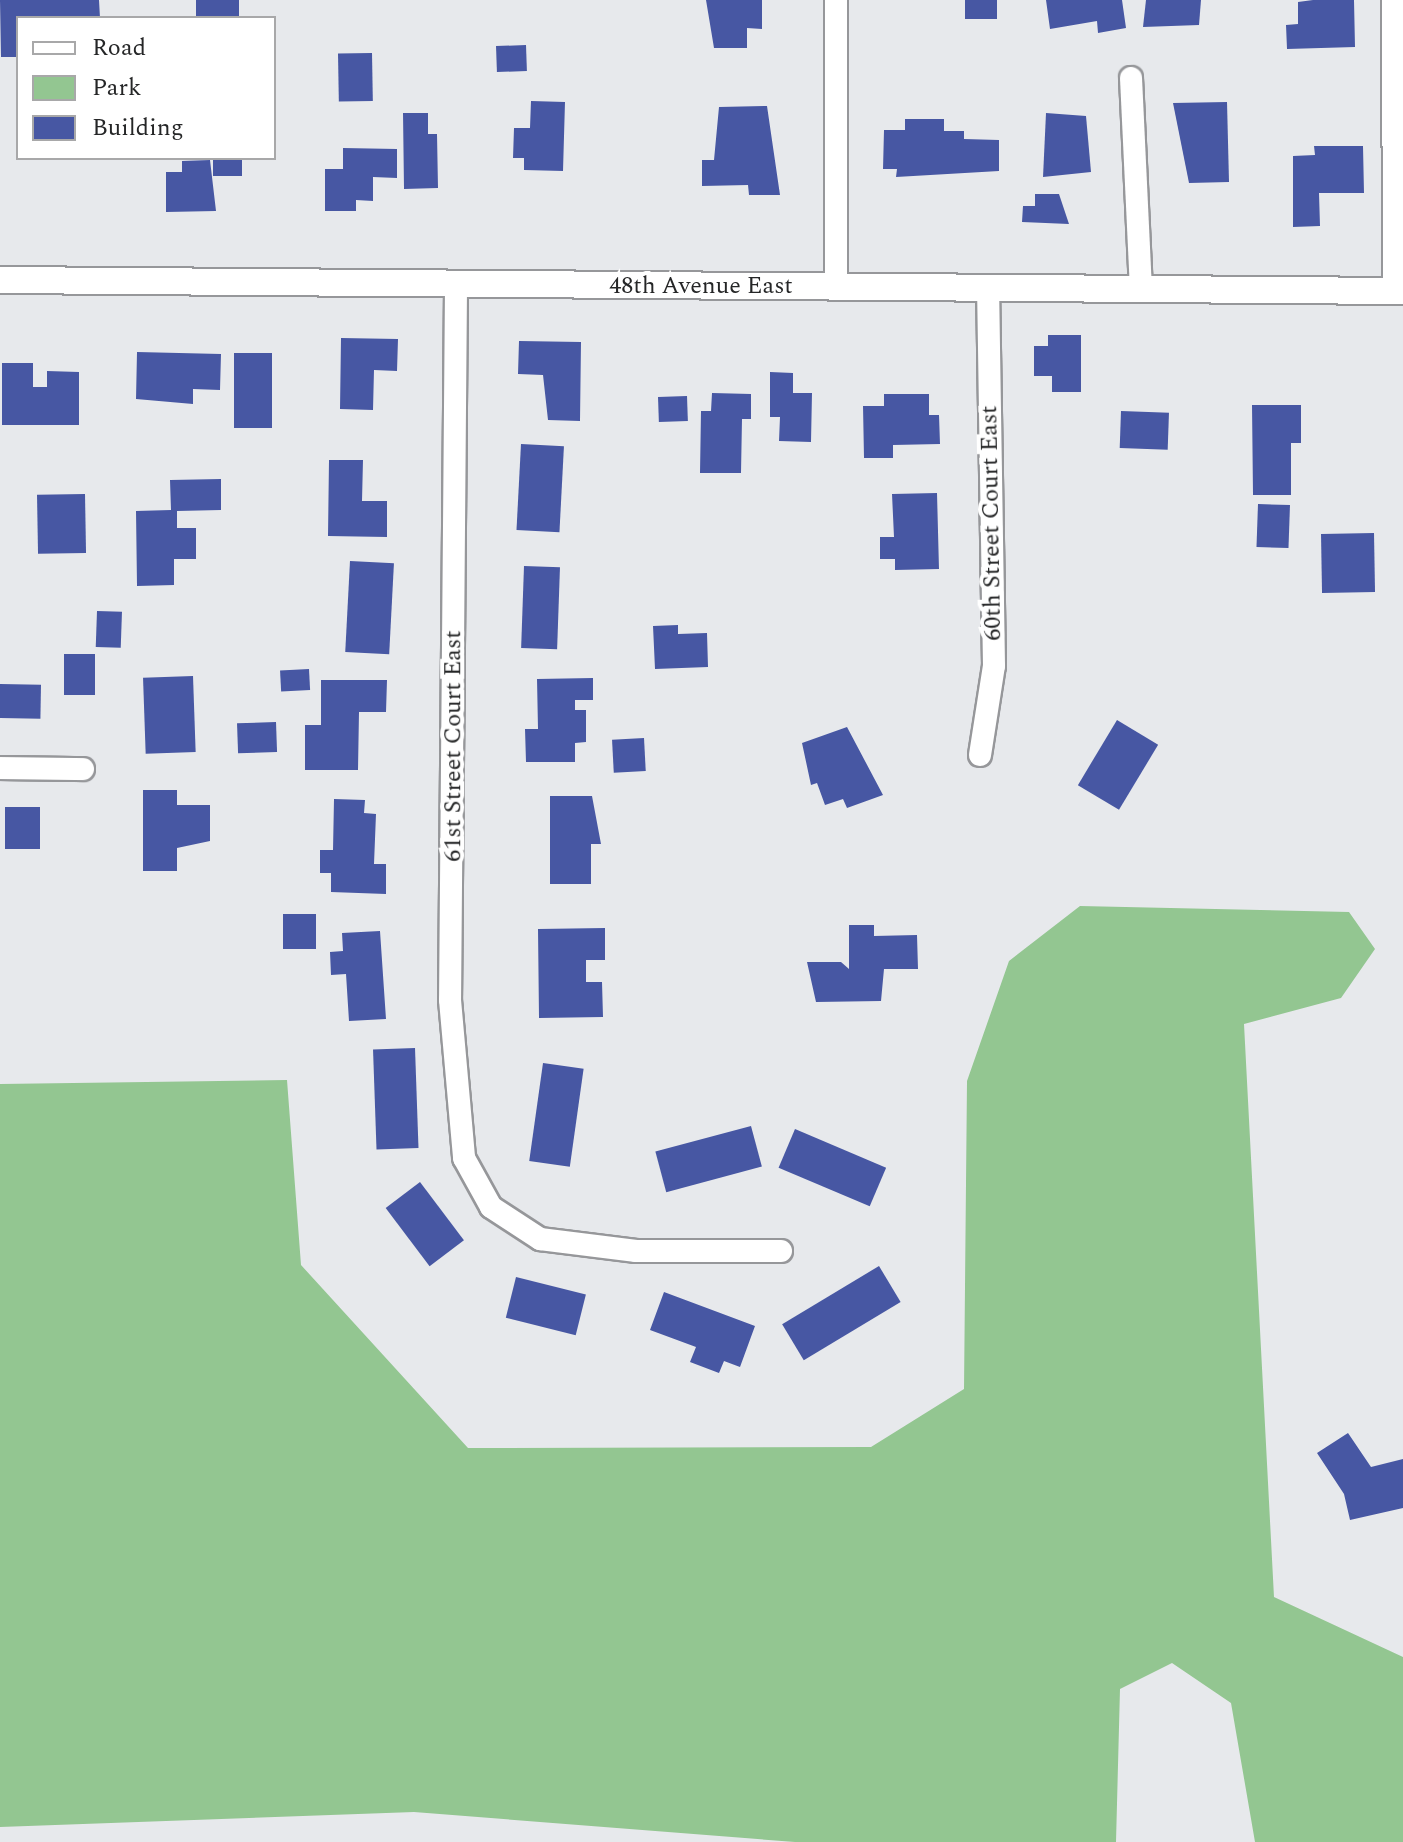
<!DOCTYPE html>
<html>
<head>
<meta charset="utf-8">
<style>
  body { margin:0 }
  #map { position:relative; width:1403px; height:1842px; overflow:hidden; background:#e7e9ec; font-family:Spectral,serif }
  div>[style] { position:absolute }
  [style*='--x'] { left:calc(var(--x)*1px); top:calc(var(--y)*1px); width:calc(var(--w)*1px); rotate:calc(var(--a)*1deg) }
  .green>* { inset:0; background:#93c691 }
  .building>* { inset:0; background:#4757a3; transform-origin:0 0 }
  .roads { filter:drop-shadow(2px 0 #96979a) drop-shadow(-2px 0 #96979a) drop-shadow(0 2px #96979a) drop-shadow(0 -2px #96979a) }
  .minor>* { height:22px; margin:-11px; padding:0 11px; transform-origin:11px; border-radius:11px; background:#fff }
  .tertiary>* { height:26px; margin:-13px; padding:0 13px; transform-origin:13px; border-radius:13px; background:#fff }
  span { translate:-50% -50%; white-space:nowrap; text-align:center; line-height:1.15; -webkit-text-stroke:8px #fff; paint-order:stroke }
  .street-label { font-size:24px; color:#252627 }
  .legend { position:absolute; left:16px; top:16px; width:260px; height:144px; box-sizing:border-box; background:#fff; border:2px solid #a8a8a9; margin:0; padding:10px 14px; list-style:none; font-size:24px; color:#252627 }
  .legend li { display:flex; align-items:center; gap:16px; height:40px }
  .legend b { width:40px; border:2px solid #a8a8a9 }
</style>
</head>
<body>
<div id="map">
  <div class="green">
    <i style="clip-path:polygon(1080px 906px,1349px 912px,1375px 949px,1341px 998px,1244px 1024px,1274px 1597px,1403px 1657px,1403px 1842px,1255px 1842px,1231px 1703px,1172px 1663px,1120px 1689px,1116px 1842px,795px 1842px,414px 1812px,0 1827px,0 1084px,287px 1080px,301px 1265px,468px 1448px,871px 1447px,964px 1389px,967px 1081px,1009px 961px)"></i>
  </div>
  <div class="building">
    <i style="clip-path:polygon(0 0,99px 0,100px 18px,18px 18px,18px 57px,1px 57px)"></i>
    <i style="left:196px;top:0;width:43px;height:18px"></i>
    <i style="clip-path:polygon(706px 0,762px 0,762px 29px,747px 28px,747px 48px,714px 48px)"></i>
    <i style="left:965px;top:0;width:32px;height:19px"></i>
    <i style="clip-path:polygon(1046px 0,1122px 0,1126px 28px,1098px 33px,1097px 21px,1050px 29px)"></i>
    <i style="clip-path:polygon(1146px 0,1201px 0,1199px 25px,1143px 27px)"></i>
    <i style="clip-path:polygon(1313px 0,1354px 0,1355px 47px,1287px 49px,1286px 25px,1298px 24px,1298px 2px)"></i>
    <i style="left:526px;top:45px;width:26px;height:30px;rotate:88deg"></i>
    <i style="left:372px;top:53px;width:48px;height:34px;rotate:89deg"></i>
    <i style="clip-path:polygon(531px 101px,565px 102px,563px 171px,524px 170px,524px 158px,513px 158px,514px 128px,530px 128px)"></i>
    <i style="clip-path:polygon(1227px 102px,1229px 182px,1189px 183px,1173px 103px)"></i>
    <i style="clip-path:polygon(767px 106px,780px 195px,749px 195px,748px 185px,702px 186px,702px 160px,714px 160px,719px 107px)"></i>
    <i style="clip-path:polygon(403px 113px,428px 113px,428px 134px,437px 134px,438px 188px,404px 189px)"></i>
    <i style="clip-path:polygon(1046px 113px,1086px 116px,1091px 172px,1043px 177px)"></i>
    <i style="clip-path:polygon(905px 119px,944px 119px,944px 131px,964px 131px,964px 139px,999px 140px,999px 171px,896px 177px,897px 169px,883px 169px,884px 130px,905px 130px)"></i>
    <i style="clip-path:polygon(1314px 146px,1363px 146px,1364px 193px,1319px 193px,1320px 226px,1293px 227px,1293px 156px,1315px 155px)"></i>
    <i style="clip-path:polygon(343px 148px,397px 149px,397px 178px,373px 177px,373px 201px,356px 200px,356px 211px,325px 211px,325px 169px,343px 169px)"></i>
    <i style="left:213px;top:158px;width:29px;height:18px"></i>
    <i style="clip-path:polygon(210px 160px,216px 211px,166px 212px,166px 172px,182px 172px,182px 161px)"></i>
    <i style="clip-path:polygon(1035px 194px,1059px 194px,1069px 224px,1022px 222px,1023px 206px,1035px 206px)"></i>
    <i style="clip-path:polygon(1048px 335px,1081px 335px,1081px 392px,1052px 392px,1052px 376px,1034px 376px,1034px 346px,1048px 346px)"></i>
    <i style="clip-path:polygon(341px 338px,398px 339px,397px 371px,374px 370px,373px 410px,340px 409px)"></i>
    <i style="clip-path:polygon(519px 341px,581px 342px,580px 421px,548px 420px,543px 375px,518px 374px)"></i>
    <i style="clip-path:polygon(137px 352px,221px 354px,220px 390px,193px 389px,193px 404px,136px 399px)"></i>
    <i style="left:234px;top:353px;width:38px;height:75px"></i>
    <i style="clip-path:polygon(2px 363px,33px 363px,33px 387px,47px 387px,47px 371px,79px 372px,79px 425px,2px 425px)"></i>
    <i style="clip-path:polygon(770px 372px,793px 373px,793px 393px,812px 393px,811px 442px,779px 441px,780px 417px,770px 417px)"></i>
    <i style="clip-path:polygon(712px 393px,751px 394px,751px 419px,742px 419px,741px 473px,700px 473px,701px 411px,711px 411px)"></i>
    <i style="clip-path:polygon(884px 394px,929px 394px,929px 415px,939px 415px,940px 444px,893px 445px,893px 458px,864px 458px,863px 406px,884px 406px)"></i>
    <i style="left:687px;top:396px;width:25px;height:29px;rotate:88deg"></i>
    <i style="clip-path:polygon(1252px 405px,1301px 405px,1301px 443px,1291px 443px,1291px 495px,1253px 495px)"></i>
    <i style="left:1121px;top:411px;width:48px;height:37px;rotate:2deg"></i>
    <i style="left:521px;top:444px;width:43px;height:86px;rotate:3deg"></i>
    <i style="clip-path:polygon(329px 460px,363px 460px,362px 501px,387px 501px,387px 537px,328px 536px)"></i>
    <i style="clip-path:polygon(221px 479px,221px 510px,177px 511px,177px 528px,196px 528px,196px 559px,174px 559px,174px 585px,137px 586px,136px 511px,171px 510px,170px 480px)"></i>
    <i style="clip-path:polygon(937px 493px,939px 569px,895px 570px,895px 559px,880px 559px,880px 537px,894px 537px,892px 494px)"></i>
    <i style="left:85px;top:494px;width:59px;height:48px;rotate:89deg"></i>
    <i style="left:1258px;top:504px;width:32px;height:43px;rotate:2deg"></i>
    <i style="left:1374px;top:533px;width:59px;height:53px;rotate:89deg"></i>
    <i style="left:350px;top:561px;width:44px;height:91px;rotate:3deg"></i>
    <i style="left:524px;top:566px;width:36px;height:82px;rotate:2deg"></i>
    <i style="left:97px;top:611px;width:25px;height:36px;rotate:2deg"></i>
    <i style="clip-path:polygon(678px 625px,678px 634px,707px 633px,708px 667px,655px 669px,653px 626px)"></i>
    <i style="left:64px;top:654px;width:31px;height:41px"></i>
    <i style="left:309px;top:669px;width:21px;height:29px;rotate:87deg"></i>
    <i style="left:193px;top:676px;width:76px;height:50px;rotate:88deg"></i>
    <i style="clip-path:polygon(593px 678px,593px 700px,575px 700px,575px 710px,586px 710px,586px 742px,575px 743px,575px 762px,526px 762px,525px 729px,538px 729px,537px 679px)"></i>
    <i style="clip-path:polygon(321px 680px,387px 680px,386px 712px,359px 712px,358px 770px,305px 770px,305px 725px,321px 725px)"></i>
    <i style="left:0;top:684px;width:41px;height:34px;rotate:1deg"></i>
    <i style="left:1117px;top:720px;width:48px;height:76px;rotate:31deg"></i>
    <i style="left:276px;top:722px;width:30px;height:39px;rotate:88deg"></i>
    <i style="clip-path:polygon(847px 727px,883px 795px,847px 808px,843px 799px,825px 805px,817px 783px,811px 785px,802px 743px)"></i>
    <i style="left:644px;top:738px;width:33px;height:32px;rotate:87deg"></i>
    <i style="clip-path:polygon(143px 790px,177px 790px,177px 805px,210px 805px,210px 841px,177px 848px,177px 871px,143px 871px)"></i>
    <i style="clip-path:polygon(550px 796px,592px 796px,601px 844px,591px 844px,591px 884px,550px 884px)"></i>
    <i style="clip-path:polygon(334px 799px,365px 800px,364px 813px,376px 814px,374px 864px,386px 864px,386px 894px,331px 892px,331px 873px,320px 873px,320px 850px,333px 850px)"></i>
    <i style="left:5px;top:807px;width:35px;height:42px"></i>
    <i style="left:283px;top:914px;width:33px;height:35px"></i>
    <i style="clip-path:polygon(849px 925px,874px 925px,874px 936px,917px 935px,918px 969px,884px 969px,881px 1001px,816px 1002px,807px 962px,841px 962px,849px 969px)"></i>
    <i style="clip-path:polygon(605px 928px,605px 960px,586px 960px,586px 982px,602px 982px,603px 1017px,539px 1018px,538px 929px)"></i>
    <i style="clip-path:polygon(380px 931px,386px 1019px,349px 1021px,346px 974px,331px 975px,330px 952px,343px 951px,342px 933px)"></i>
    <i style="left:415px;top:1048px;width:100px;height:42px;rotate:88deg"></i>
    <i style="left:543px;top:1063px;width:41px;height:99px;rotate:8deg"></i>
    <i style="left:751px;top:1126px;width:42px;height:99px;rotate:75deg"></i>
    <i style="left:795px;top:1129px;width:99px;height:42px;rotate:23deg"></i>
    <i style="left:420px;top:1182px;width:73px;height:43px;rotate:53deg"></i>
    <i style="left:879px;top:1266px;width:42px;height:113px;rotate:59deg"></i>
    <i style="left:516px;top:1277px;width:72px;height:42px;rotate:14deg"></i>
    <i style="clip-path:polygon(664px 1292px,755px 1326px,740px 1367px,724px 1361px,719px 1373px,690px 1362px,696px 1347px,650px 1330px)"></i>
    <i style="clip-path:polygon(1348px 1433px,1371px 1467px,1403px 1459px,1403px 1508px,1350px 1520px,1344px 1494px,1317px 1453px)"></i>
  </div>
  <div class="roads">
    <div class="minor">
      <i style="--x:1393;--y:0;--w:291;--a:89.8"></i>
      <i style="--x:1131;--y:78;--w:212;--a:87.3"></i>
      <i style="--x:456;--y:288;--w:712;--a:90.48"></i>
      <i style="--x:450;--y:1000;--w:159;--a:84.9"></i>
      <i style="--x:464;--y:1158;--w:56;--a:61.1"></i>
      <i style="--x:491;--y:1207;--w:59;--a:33.1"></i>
      <i style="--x:540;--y:1239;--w:97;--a:7.1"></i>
      <i style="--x:636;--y:1251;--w:145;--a:0"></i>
      <i style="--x:836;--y:288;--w:288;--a:-90"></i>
      <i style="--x:980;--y:755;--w:90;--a:-81.1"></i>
      <i style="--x:994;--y:666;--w:376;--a:-90.9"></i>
      <i style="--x:0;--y:768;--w:83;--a:0.7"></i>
    </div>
    <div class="tertiary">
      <i style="--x:0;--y:280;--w:1403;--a:0.45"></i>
    </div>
  </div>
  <div class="street-label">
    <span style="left:701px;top:287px">48th Avenue East</span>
    <span style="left:992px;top:523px;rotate:-91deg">60th Street Court East</span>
    <span style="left:454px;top:746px;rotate:-90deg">61st Street Court East</span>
  </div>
  <ul class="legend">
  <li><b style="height:10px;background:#fff"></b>Road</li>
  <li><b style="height:22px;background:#93c691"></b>Park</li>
  <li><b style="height:22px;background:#4757a3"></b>Building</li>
  </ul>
</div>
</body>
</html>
